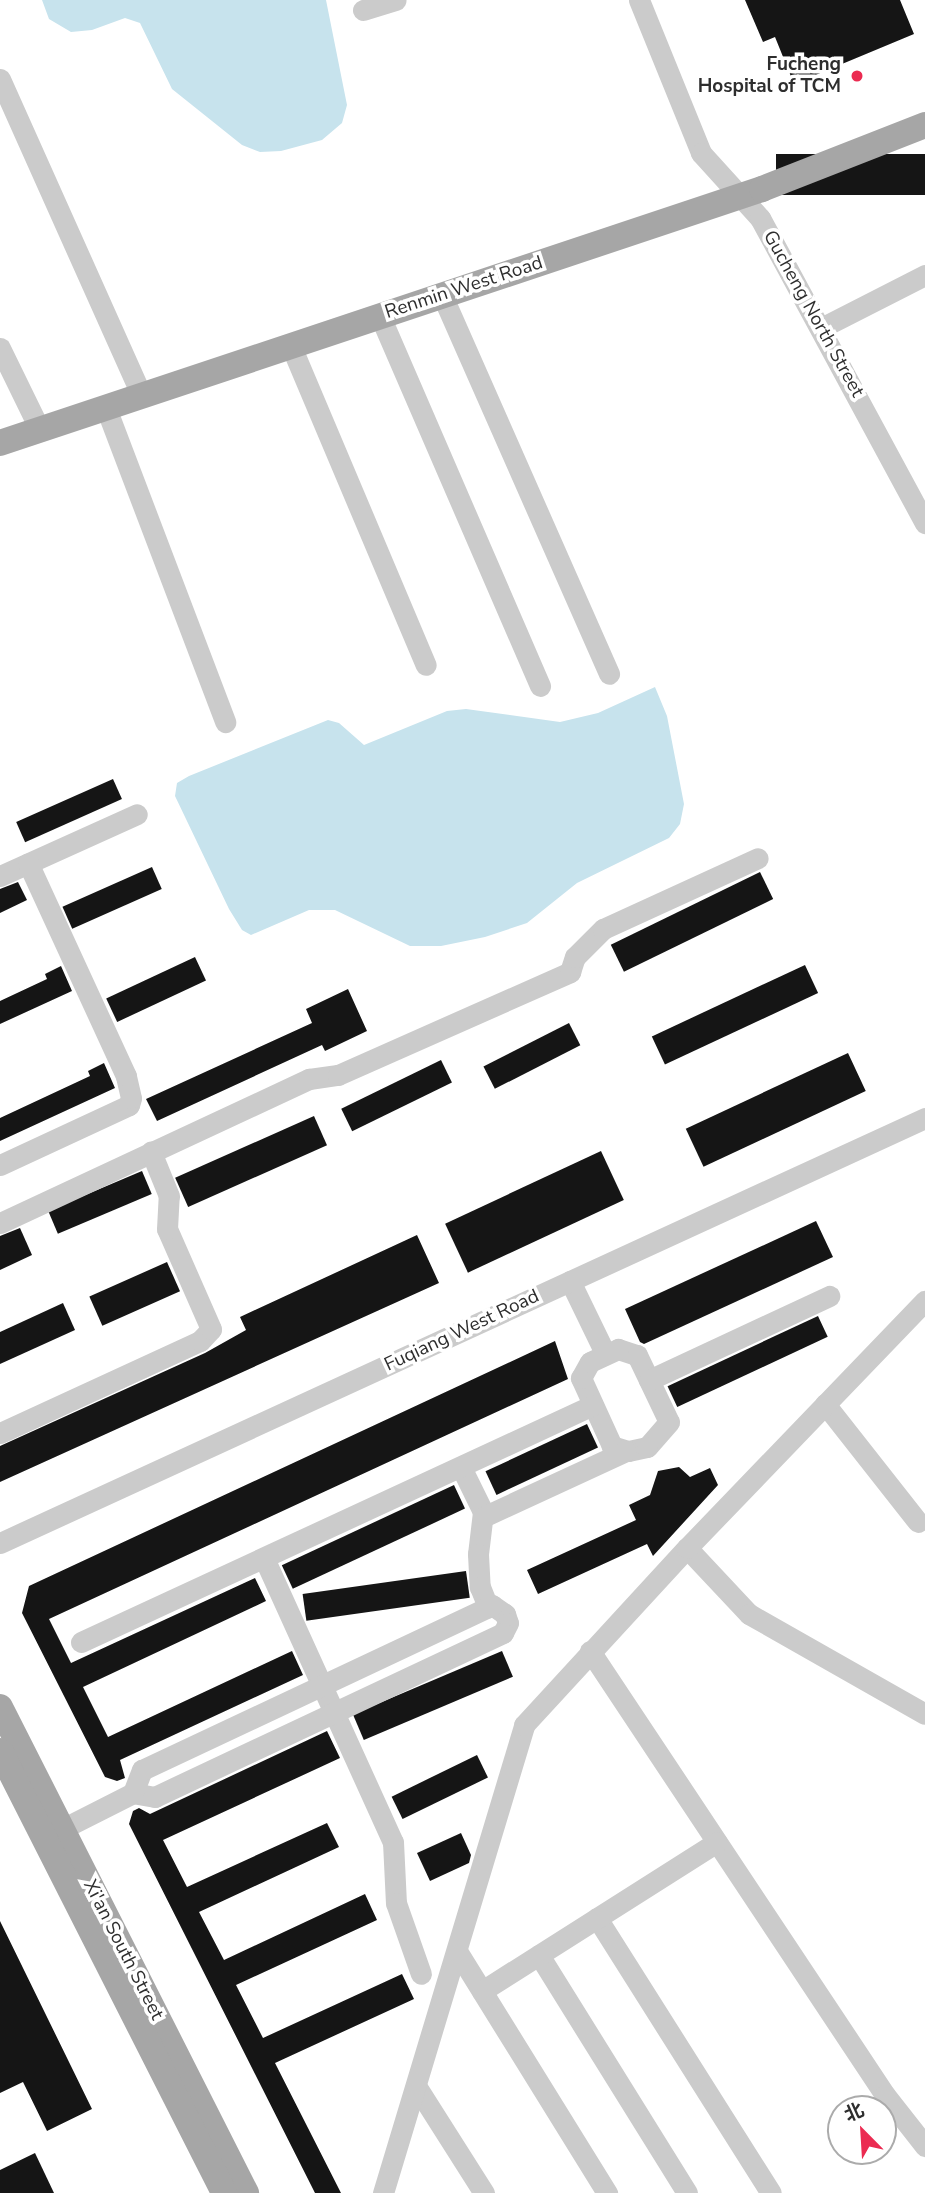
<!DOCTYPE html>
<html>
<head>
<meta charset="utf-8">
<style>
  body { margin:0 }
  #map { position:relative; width:925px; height:2193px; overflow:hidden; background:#fff; font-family:"Nunito Sans","Noto Sans SC",sans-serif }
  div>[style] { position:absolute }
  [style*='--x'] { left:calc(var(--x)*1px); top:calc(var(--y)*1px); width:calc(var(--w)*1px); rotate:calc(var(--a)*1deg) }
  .water>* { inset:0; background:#c7e3ed }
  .building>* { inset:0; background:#151515; transform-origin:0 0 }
  .minor>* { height:21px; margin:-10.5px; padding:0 10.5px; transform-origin:10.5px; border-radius:10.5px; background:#cbcbcb }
  .major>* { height:26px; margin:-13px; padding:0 13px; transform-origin:13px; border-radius:13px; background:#a6a6a6 }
  .dots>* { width:19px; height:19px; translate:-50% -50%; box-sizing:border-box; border:4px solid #fff; border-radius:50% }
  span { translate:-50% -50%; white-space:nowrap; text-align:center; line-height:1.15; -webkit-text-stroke:7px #fff; paint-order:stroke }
  .poi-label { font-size:19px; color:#2e2e2e; font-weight:700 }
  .right { translate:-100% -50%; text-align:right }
  .street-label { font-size:19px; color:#2e2e2e }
  .north { position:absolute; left:827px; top:2095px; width:70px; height:70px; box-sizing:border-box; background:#fff; border:2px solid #ababab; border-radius:50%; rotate:336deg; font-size:19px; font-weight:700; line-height:28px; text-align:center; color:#2e2e2e }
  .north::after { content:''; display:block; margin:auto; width:24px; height:32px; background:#eb2b51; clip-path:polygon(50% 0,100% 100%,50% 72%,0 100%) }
</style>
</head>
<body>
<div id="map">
  <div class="water">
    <i style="clip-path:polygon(42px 0,326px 0,347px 105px,342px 123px,322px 140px,281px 151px,260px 152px,242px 145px,172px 89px,140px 23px,125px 18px,92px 30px,71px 32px,49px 19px)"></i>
    <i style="clip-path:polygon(655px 687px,667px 716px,684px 804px,680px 824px,669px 838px,577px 883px,527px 923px,485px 937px,441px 946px,410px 946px,335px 910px,309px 910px,251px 935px,242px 930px,229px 909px,175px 796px,177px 783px,189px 776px,328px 720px,339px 723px,364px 745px,447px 711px,466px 709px,560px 722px,598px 713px)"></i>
  </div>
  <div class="building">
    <i style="clip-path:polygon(745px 0,900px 0,914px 34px,794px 84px,775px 37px,763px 42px)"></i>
    <i style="left:925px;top:154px;width:41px;height:149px;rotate:90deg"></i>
    <i style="left:113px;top:779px;width:22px;height:106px;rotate:66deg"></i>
    <i style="left:152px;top:867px;width:24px;height:98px;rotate:66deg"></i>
    <i style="left:760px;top:872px;width:30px;height:166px;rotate:64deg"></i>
    <i style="clip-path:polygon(18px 882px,27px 900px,0 913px,0 889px)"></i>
    <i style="left:195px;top:957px;width:26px;height:98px;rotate:65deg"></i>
    <i style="left:805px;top:965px;width:31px;height:169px;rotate:65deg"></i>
    <i style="clip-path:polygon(61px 966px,72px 991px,0 1024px,0 1001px,47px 979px,45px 974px)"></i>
    <i style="clip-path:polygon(348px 989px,367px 1031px,325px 1051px,322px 1045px,157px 1121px,146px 1099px,312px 1023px,306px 1009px)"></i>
    <i style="left:569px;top:1023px;width:25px;height:96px;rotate:63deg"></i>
    <i style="left:848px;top:1053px;width:42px;height:179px;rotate:65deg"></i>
    <i style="left:441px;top:1060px;width:25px;height:111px;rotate:64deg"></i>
    <i style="clip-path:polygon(104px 1063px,115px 1088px,0 1141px,0 1118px,90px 1076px,88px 1071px)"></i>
    <i style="left:314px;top:1116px;width:32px;height:152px;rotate:66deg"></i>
    <i style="left:601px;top:1151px;width:54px;height:172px;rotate:65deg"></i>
    <i style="left:142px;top:1171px;width:25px;height:102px;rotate:67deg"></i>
    <i style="clip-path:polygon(816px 1221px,833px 1257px,644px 1344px,640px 1342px,625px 1309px)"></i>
    <i style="clip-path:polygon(20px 1228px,32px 1255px,0 1270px,0 1236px)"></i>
    <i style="clip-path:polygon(417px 1235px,439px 1283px,0 1482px,0 1446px,205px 1353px,246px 1330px,240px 1317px)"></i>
    <i style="left:167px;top:1262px;width:32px;height:85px;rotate:66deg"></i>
    <i style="clip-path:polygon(63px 1303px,75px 1330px,0 1364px,0 1332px)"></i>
    <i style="left:818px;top:1316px;width:23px;height:166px;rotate:65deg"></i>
    <i style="clip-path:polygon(555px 1341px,568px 1379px,49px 1619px,71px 1663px,255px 1578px,266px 1601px,83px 1687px,108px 1737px,292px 1651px,303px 1675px,120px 1760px,125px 1778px,117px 1781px,105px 1777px,22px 1613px,29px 1586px)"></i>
    <i style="left:587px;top:1424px;width:26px;height:112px;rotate:65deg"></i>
    <i style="clip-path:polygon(679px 1467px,690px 1477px,710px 1468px,718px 1485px,653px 1556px,647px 1544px,538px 1594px,527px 1570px,636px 1520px,629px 1505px,650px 1495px,658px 1471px)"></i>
    <i style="left:454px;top:1485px;width:26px;height:190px;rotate:65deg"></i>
    <i style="left:466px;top:1571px;width:27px;height:165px;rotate:82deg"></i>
    <i style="left:502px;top:1651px;width:28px;height:162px;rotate:67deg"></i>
    <i style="clip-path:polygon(327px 1731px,340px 1758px,163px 1840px,187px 1887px,327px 1823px,339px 1847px,199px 1912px,224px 1960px,365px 1894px,377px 1920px,236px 1985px,263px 2038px,402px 1974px,414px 1999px,275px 2063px,341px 2193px,315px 2193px,129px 1824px,133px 1811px,139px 1808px,150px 1814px)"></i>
    <i style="left:477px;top:1755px;width:25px;height:95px;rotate:64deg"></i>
    <i style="clip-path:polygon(461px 1833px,471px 1855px,469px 1863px,430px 1881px,417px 1853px)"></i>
    <i style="clip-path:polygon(0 1921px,92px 2109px,47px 2131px,23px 2082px,0 2093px)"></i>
    <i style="clip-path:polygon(35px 2153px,54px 2193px,0 2193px,0 2170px)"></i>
  </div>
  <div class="minor">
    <i style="--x:639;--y:0;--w:165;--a:67.9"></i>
    <i style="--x:701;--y:153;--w:88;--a:47.8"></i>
    <i style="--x:760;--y:218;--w:347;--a:61.6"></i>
    <i style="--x:363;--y:10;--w:34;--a:-17"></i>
    <i style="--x:0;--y:79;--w:347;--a:65.9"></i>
    <i style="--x:442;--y:295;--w:414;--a:66.2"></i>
    <i style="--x:380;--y:316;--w:403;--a:66.6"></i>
    <i style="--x:821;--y:328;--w:117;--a:-27"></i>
    <i style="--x:291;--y:346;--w:346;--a:67.1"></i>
    <i style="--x:0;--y:348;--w:91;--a:64"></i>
    <i style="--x:106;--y:408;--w:336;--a:69.2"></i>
    <i style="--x:0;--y:876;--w:150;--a:-24.3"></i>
    <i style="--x:0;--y:1165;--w:142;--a:-24.9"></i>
    <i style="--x:129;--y:1105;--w:7;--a:-74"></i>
    <i style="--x:131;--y:1098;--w:23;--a:-103"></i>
    <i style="--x:126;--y:1076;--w:234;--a:-114.7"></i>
    <i style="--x:0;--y:1223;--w:341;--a:-25"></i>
    <i style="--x:309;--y:1079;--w:29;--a:-8"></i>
    <i style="--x:338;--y:1075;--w:254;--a:-23.9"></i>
    <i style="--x:570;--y:972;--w:16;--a:-72"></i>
    <i style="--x:575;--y:957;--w:40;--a:-45"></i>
    <i style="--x:603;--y:929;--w:170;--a:-24.6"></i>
    <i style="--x:570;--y:1281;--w:80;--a:64.1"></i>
    <i style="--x:618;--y:1349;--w:20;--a:18"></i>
    <i style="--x:637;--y:1355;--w:74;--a:64.5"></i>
    <i style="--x:669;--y:1422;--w:33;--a:131"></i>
    <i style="--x:647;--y:1447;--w:19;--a:168"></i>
    <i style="--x:628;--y:1451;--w:17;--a:-163"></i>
    <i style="--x:612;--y:1446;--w:75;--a:-114.5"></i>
    <i style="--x:581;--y:1378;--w:18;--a:-61"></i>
    <i style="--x:590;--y:1362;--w:31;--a:-25"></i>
    <i style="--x:649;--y:1380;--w:199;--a:-25"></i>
    <i style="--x:825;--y:1404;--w:150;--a:51.8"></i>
    <i style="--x:0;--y:1433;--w:220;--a:-24.7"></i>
    <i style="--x:200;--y:1341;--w:16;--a:-47"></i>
    <i style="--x:211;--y:1329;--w:109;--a:-113.7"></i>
    <i style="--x:167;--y:1229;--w:33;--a:-87"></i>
    <i style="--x:169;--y:1196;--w:48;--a:-112.2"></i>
    <i style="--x:461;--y:1467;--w:50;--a:63.9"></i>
    <i style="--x:483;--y:1512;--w:42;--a:96.8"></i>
    <i style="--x:478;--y:1554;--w:33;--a:87"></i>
    <i style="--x:480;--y:1587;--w:22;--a:68"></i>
    <i style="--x:483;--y:1517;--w:157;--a:-24.8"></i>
    <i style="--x:0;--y:1543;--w:1018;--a:-24.68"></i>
    <i style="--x:687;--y:1548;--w:91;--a:46.8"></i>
    <i style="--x:749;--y:1614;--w:202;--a:29.6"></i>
    <i style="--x:264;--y:1558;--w:312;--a:65.6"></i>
    <i style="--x:393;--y:1842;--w:61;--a:87.2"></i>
    <i style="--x:396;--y:1903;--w:75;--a:70.6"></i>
    <i style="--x:492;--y:1605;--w:16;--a:35"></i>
    <i style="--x:505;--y:1614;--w:9;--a:72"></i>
    <i style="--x:508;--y:1623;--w:11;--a:117"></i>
    <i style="--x:503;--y:1633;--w:385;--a:154.8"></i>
    <i style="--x:155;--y:1797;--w:22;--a:-170"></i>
    <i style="--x:133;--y:1793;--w:25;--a:-69"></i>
    <i style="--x:142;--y:1770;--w:387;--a:-25.2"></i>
    <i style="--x:81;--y:1642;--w:564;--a:-24.84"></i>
    <i style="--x:590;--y:1651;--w:533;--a:56.4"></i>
    <i style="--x:885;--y:2095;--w:65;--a:51.9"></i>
    <i style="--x:62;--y:1829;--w:80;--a:-26.9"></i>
    <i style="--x:597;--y:1918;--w:325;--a:57.7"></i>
    <i style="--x:457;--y:1951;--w:285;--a:58.2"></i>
    <i style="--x:539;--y:1955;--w:280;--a:58.1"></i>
    <i style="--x:482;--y:1991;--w:278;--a:-32.4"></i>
    <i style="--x:416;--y:2086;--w:127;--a:57.6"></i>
    <i style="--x:383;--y:2193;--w:489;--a:-73.2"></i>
    <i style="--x:524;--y:1725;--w:241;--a:-47.4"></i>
    <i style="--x:687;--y:1548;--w:343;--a:-46.1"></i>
  </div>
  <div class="major">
    <i style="--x:0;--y:443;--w:803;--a:-18.43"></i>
    <i style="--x:762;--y:189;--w:175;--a:-21.4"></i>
    <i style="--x:0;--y:1707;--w:545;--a:63.15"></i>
    <i style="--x:0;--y:1751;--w:496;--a:63.1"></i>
  </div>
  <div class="dots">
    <i style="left:857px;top:76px;background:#eb2b51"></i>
  </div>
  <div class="poi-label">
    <span class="right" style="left:841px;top:76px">Fucheng<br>Hospital of TCM</span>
  </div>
  <div class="street-label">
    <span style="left:464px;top:288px;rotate:-18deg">Renmin West Road</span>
    <span style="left:813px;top:314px;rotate:61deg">Gucheng North Street</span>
    <span style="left:462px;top:1331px;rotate:-25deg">Fuqiang West Road</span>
    <span style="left:123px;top:1950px;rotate:63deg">Xi'an South Street</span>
  </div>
  <div class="north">北</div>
</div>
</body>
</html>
